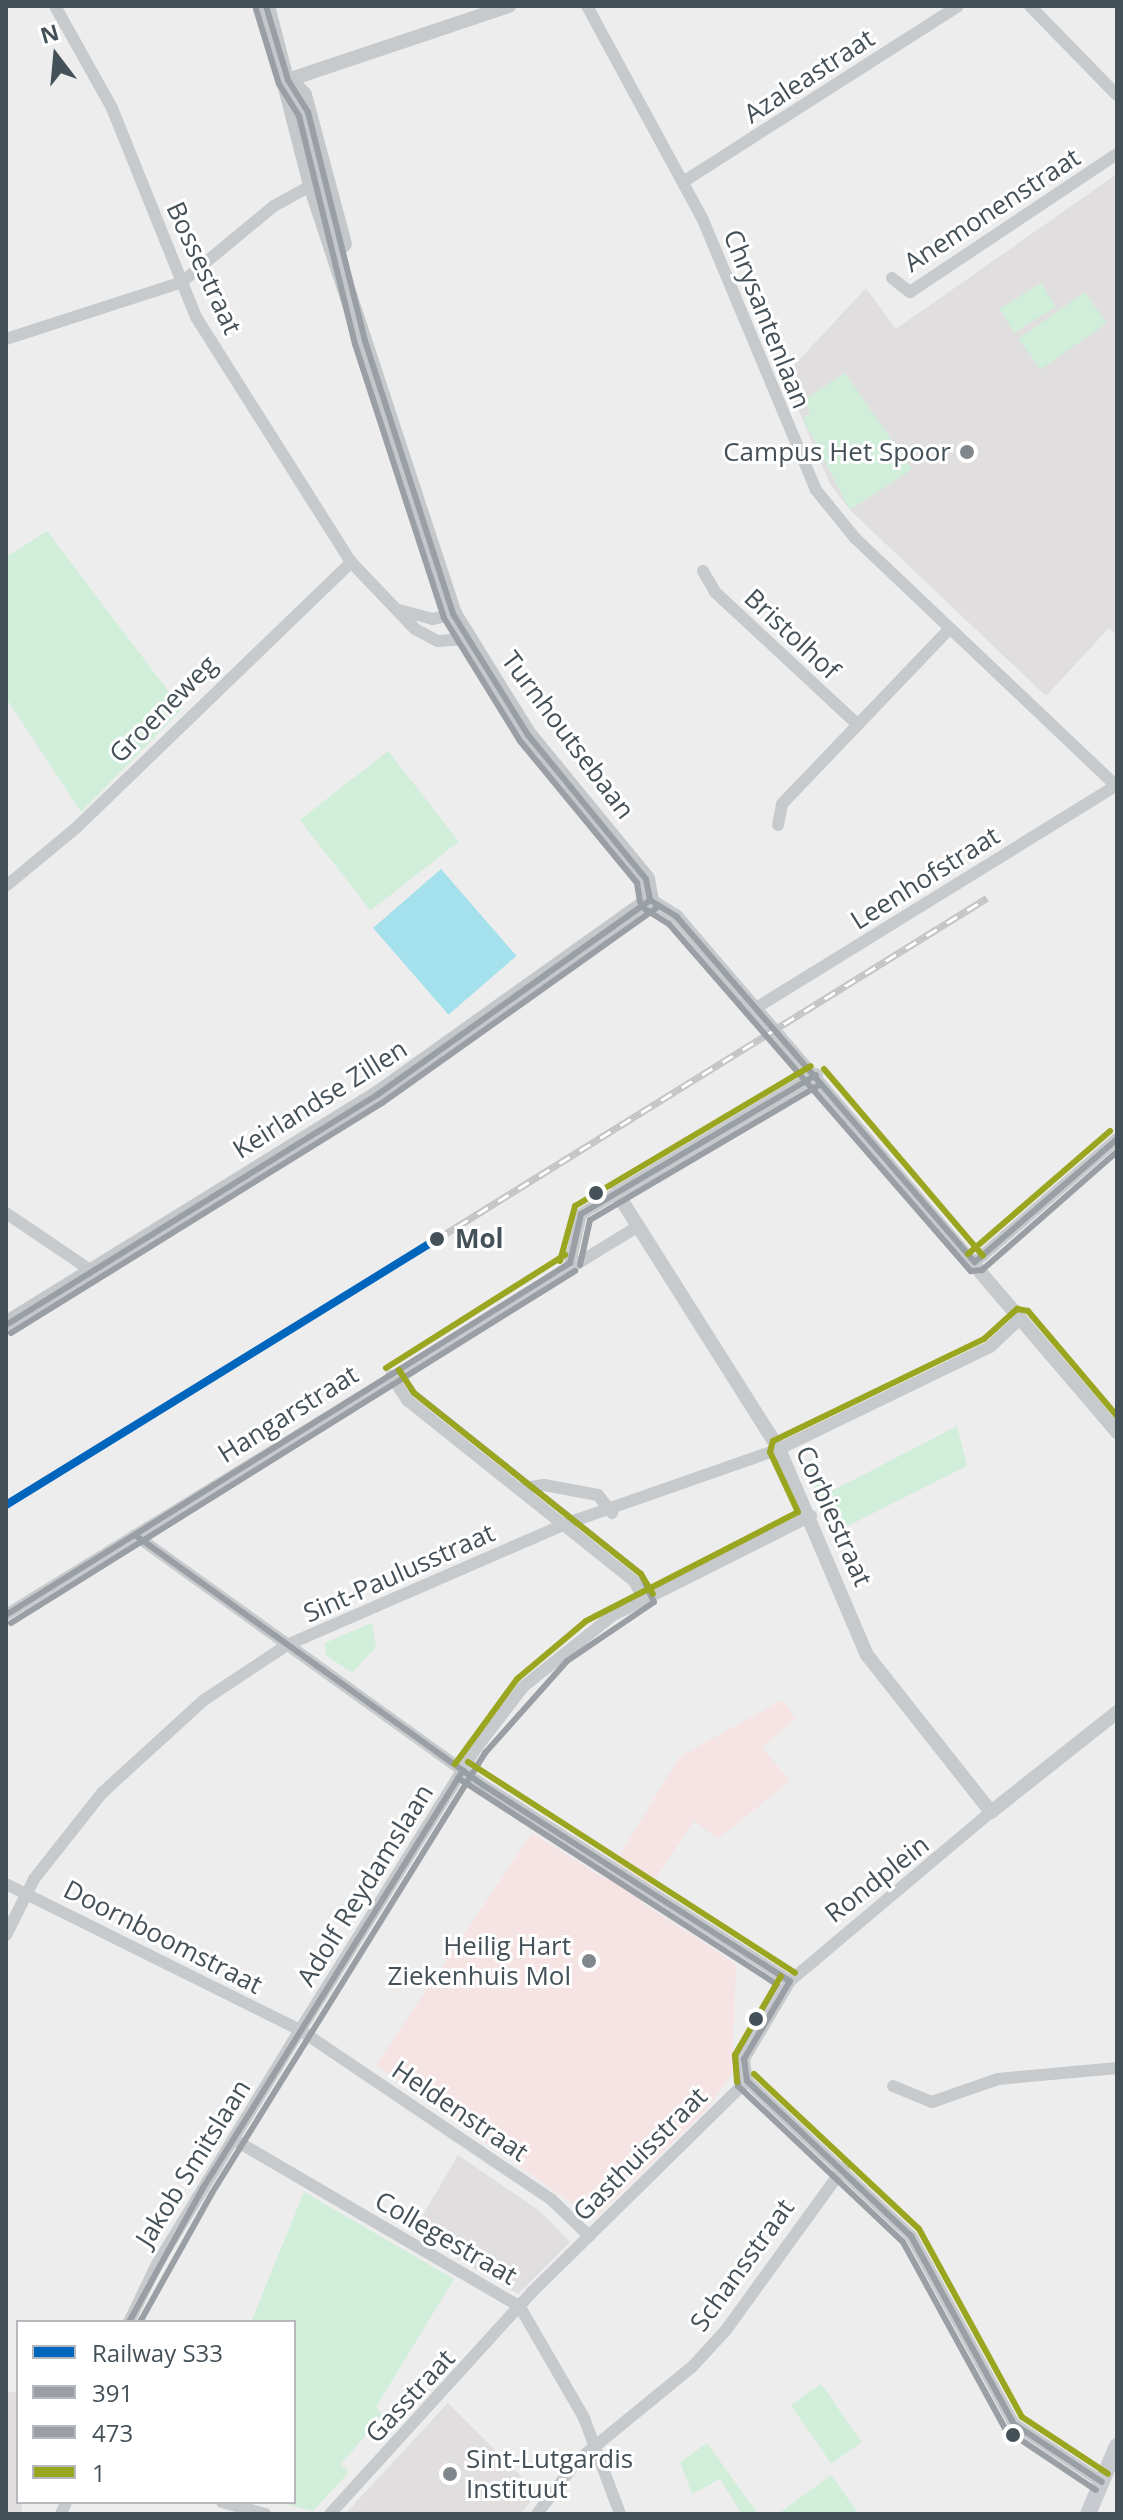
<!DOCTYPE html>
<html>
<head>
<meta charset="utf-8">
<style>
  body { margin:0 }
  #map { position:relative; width:1123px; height:2520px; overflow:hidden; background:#eeeded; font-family:"Open Sans",sans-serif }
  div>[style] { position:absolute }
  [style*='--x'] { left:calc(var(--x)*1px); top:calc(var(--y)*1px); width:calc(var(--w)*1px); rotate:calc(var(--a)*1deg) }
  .education>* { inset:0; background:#e0dedf }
  .medical>* { inset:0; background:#f5e4e3 }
  .green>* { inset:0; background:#d1eeda; transform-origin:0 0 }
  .water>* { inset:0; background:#a5e1ec; transform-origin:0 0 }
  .minor>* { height:12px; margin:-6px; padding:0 6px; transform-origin:6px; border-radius:6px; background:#c7cacc }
  .tertiary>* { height:14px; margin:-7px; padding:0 7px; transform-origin:7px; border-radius:7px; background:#c7cacc }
  .secondary>* { height:16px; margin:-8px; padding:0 8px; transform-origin:8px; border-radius:8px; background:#c7cace }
  .primary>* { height:18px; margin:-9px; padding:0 9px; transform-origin:9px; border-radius:9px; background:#c4c8ca }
  .rail>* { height:7px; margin-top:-3.5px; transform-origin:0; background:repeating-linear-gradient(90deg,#fff 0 12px,#c2c4c6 0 24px); box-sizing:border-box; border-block:2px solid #c2c4c6 }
  .bus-1>* { height:6px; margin:-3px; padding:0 3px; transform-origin:3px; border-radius:3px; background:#999fa4 }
  .bus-2>* { height:6px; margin:-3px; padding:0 3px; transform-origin:3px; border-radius:3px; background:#999fa4 }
  .bus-3>* { height:6px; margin:-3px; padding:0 3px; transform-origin:3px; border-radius:3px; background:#9aa61f }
  .rail-1>* { height:8px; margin:-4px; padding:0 4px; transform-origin:4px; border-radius:4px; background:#0065bd }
  .dots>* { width:22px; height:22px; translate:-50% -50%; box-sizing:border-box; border:4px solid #fff; border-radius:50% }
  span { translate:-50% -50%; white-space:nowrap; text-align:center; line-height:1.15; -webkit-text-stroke:6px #fff; paint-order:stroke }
  .street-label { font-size:26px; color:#455159 }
  .poi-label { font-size:26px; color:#455159 }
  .right { translate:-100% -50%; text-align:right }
  .left { translate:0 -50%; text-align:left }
  .stop-label { font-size:26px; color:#455159; font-weight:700 }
  .frame { position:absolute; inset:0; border:8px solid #455159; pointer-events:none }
  .legend { position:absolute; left:16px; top:2320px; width:280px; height:184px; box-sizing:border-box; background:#fff; border:2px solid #b5b9bd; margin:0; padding:10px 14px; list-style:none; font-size:24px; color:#455159 }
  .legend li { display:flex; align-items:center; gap:16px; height:40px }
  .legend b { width:40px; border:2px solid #b5b9bd }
  .north { position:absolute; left:16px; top:16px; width:80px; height:80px; -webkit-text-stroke:6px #fff; paint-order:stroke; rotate:344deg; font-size:22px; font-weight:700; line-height:32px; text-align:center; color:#455159 }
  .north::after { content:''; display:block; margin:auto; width:28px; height:36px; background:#455159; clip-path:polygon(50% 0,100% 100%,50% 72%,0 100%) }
</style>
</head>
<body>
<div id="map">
  <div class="education">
    <i style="clip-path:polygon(1117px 174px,1117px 635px,1109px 628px,1046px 696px,850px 510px,830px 484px,784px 376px,866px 288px,896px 329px)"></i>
    <i style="clip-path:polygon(458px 2155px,541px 2212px,570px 2242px,518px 2294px,413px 2232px)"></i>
    <i style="clip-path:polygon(6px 2391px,18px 2393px,22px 2514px,6px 2514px)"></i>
    <i style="clip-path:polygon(448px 2403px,537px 2492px,521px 2514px,345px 2514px)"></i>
  </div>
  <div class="medical">
    <i style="clip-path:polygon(782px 1700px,796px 1718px,762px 1747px,790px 1781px,718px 1839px,694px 1821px,640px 1902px,736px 1964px,732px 2074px,706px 2110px,594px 2219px,376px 2065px,532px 1833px,605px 1879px,679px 1757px)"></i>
  </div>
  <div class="green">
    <i style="left:1041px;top:283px;width:28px;height:49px;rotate:58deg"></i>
    <i style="left:1085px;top:292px;width:38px;height:81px;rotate:55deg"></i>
    <i style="clip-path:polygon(845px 373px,912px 469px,850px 510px,803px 419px,810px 411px,804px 400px)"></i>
    <i style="clip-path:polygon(47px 531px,182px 709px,81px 812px,6px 698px,6px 557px)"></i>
    <i style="left:388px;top:751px;width:115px;height:112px;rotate:52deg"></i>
    <i style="clip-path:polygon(957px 1426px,967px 1466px,832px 1534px,835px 1523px,804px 1468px,810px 1458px,828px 1493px)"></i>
    <i style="clip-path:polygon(372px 1623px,376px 1647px,352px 1673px,326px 1655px,325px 1643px)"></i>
    <i style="clip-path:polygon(304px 2192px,454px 2279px,376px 2407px,383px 2415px,341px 2464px,349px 2472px,313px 2511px,279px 2502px,294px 2502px,294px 2322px,251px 2322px)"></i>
    <i style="left:821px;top:2384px;width:71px;height:37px;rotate:55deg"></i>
    <i style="clip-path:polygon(707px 2443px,758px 2514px,742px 2514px,720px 2479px,692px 2494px,680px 2462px)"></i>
    <i style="clip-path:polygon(831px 2475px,859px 2514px,778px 2514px)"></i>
  </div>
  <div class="water">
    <i style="left:441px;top:869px;width:115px;height:90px;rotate:49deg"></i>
  </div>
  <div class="minor">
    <i style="--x:55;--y:6;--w:117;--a:60.8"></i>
    <i style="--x:112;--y:108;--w:225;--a:68.1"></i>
    <i style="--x:196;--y:317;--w:290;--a:57.7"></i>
    <i style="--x:351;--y:562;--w:93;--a:46.3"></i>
    <i style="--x:415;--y:629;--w:26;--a:28"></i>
    <i style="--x:438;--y:641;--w:29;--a:-4"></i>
    <i style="--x:587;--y:6;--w:243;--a:61.5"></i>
    <i style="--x:703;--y:220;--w:293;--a:67.3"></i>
    <i style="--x:816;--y:490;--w:62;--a:50.9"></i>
    <i style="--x:855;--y:538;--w:360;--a:43.5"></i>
    <i style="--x:1030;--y:6;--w:124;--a:45.7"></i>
    <i style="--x:683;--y:182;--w:326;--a:-32.6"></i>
    <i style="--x:892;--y:278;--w:23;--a:38"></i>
    <i style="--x:910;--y:292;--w:249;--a:-33.7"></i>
    <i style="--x:6;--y:339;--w:185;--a:-17.9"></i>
    <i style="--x:182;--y:282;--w:119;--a:-39.6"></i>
    <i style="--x:274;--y:206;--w:43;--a:-28.9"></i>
    <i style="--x:703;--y:571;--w:24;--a:60"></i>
    <i style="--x:715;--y:592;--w:195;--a:42.9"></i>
    <i style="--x:399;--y:610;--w:35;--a:15"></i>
    <i style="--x:433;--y:619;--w:21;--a:-14"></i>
    <i style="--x:778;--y:825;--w:21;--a:-79"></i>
    <i style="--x:782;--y:804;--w:243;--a:-46.3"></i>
    <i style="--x:6;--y:886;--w:91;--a:-39.6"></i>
    <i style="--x:76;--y:828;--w:383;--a:-44"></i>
    <i style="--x:756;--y:1008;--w:424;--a:-31.7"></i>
    <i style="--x:6;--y:1213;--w:105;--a:34.1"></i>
    <i style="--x:975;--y:1262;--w:188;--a:-40.9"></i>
    <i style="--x:570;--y:1263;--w:50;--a:-77.3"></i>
    <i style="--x:581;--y:1214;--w:42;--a:-30.3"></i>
    <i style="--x:391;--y:1376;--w:29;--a:56"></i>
    <i style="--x:407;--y:1400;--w:290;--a:38.6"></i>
    <i style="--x:634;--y:1581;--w:21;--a:61"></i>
    <i style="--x:518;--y:1489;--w:26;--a:-9"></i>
    <i style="--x:544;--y:1485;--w:55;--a:10.5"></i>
    <i style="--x:598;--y:1495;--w:23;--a:52"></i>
    <i style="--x:135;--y:1535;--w:428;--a:35.7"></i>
    <i style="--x:483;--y:1785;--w:364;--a:32.6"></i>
    <i style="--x:6;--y:1615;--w:739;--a:-31.6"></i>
    <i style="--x:6;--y:1884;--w:328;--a:26.4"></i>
    <i style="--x:300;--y:2030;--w:304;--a:34"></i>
    <i style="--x:552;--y:2200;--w:52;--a:44.2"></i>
    <i style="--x:6;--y:1935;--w:63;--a:-63.4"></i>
    <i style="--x:34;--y:1879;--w:110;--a:-51.7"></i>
    <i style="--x:102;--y:1793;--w:138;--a:-42.4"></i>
    <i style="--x:204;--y:1700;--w:100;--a:-33.5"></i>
    <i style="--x:287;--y:1645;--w:303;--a:-23.5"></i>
    <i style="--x:565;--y:1524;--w:227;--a:-19.3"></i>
    <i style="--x:779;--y:1449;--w:234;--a:-25.8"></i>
    <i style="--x:990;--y:1347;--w:42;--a:-43.1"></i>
    <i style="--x:747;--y:2081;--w:226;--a:43.4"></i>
    <i style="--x:911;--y:2236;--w:214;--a:61.3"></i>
    <i style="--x:1014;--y:2424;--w:105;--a:33.4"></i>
    <i style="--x:747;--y:2081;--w:22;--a:-98"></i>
    <i style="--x:744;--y:2059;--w:91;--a:-59.5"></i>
    <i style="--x:790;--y:1981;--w:263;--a:-40.1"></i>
    <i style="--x:893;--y:2086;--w:42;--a:22.3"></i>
    <i style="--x:932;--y:2102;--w:70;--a:-19.2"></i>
    <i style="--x:998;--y:2079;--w:120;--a:-5.3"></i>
    <i style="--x:233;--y:2139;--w:333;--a:30.3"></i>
    <i style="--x:520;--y:2307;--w:128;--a:60"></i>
    <i style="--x:584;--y:2418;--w:103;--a:69.4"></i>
    <i style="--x:129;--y:2322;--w:64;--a:-64.2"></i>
    <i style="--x:157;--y:2264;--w:274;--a:-58.6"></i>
    <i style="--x:300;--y:2030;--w:334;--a:-58"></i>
    <i style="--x:477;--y:1747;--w:77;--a:-52.4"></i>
    <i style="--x:524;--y:1686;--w:112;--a:-38.5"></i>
    <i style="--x:612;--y:1616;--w:223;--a:-26.7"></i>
    <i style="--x:222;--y:2502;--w:45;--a:15.6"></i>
    <i style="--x:61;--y:2514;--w:13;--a:-67"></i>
    <i style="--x:330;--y:2514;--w:300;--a:-47.7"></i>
    <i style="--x:532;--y:2292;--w:301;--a:-44.5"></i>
    <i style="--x:537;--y:2514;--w:66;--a:-53"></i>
    <i style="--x:577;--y:2461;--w:149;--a:-39.3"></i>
    <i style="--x:692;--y:2367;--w:50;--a:-47.4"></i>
    <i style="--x:726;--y:2330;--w:201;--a:-54.1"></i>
  </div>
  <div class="tertiary">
    <i style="--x:288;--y:80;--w:233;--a:-18.5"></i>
    <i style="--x:650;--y:900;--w:31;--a:32"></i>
    <i style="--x:676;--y:916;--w:679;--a:49.48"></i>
    <i style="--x:816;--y:1075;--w:231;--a:149.3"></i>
    <i style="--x:617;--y:1193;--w:303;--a:57.7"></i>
    <i style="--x:779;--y:1449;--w:224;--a:66.9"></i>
    <i style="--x:867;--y:1655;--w:200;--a:51.7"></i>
    <i style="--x:991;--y:1812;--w:161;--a:-38.4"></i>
  </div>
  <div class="secondary">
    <i style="--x:1088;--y:2514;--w:74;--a:-66.9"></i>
  </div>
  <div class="primary">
    <i style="--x:288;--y:80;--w:21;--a:45"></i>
    <i style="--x:303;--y:95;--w:154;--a:75"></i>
    <i style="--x:6;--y:1325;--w:437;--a:-31.8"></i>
    <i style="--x:377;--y:1095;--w:335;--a:-35.5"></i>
    <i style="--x:650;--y:900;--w:21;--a:-101"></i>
    <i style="--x:646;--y:879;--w:186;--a:-129.3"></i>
    <i style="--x:528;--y:735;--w:142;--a:-121.8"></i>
    <i style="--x:453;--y:614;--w:452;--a:-108.2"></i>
    <i style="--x:312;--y:185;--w:185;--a:-104.4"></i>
  </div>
  <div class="rail">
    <i style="--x:437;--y:1239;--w:647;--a:-31.8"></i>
  </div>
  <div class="bus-1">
    <i style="--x:266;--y:6;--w:77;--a:73.4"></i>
    <i style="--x:288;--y:80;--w:38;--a:58"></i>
    <i style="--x:308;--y:112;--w:236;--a:76"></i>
    <i style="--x:365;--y:341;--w:287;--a:72.1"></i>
    <i style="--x:453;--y:614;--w:142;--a:58.2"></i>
    <i style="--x:528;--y:735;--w:186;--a:50.7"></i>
    <i style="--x:646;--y:879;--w:21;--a:79"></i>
    <i style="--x:650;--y:900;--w:31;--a:32"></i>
    <i style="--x:676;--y:916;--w:457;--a:49.2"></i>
    <i style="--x:975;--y:1262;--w:188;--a:-40.9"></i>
    <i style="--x:570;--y:1263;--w:50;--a:-77.3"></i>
    <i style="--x:581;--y:1214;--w:273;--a:-30.6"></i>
    <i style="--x:6;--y:1325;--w:437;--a:-31.8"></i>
    <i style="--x:377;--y:1095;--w:335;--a:-35.5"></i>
    <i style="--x:135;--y:1535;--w:428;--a:35.7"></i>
    <i style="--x:483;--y:1785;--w:364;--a:32.6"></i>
    <i style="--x:790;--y:1981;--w:91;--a:120.5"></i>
    <i style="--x:744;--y:2059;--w:22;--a:82"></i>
    <i style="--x:747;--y:2081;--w:226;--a:43.4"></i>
    <i style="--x:911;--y:2236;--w:214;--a:61.3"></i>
    <i style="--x:1014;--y:2424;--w:105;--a:33.4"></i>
    <i style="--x:6;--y:1615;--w:665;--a:-31.97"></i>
    <i style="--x:129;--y:2322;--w:153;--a:-61.1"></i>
    <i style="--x:203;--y:2188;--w:492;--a:-58.1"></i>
  </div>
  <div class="bus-2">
    <i style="--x:256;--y:9;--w:78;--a:73"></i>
    <i style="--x:279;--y:84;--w:38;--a:58"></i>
    <i style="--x:299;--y:116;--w:235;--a:76.2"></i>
    <i style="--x:355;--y:344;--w:288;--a:72"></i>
    <i style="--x:444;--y:618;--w:145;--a:58.3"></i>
    <i style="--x:520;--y:741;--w:184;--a:50.5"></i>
    <i style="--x:637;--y:883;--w:19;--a:81"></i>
    <i style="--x:645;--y:909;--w:28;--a:32"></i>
    <i style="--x:669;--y:924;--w:460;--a:49"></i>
    <i style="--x:971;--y:1271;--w:11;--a:-5"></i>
    <i style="--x:982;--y:1270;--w:179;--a:-41.2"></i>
    <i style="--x:580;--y:1265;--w:46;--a:-77.5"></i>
    <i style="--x:590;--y:1220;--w:268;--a:-30.5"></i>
    <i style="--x:11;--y:1333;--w:437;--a:-31.8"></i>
    <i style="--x:382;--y:1103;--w:336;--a:-35.4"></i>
    <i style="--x:11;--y:1623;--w:665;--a:-31.97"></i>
    <i style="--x:458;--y:1778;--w:380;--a:32.9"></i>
    <i style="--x:777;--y:1984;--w:83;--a:120.3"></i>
    <i style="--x:735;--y:2056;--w:30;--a:84"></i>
    <i style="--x:738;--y:2086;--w:227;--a:43.4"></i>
    <i style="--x:903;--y:2242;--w:214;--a:61.3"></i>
    <i style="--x:1006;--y:2430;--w:108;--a:33.7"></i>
    <i style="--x:140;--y:2322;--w:148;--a:-60.8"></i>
    <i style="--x:212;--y:2193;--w:518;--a:-58.18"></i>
    <i style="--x:485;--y:1753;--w:123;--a:-48.3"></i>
    <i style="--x:567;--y:1661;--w:105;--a:-34.1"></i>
    <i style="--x:654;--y:1602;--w:31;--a:-115"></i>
    <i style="--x:641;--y:1574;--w:290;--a:-141.4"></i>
    <i style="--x:414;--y:1393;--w:27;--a:-123"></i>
  </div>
  <div class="bus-3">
    <i style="--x:824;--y:1069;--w:245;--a:49.6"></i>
    <i style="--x:968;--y:1254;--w:188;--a:-40.9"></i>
    <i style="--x:560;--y:1261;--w:57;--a:-74.7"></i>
    <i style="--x:575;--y:1206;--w:274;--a:-30.7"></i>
    <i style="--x:386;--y:1368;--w:212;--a:-32.3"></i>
    <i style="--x:399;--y:1370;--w:27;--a:57"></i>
    <i style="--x:414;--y:1393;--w:290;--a:38.6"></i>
    <i style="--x:641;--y:1574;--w:23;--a:59"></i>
    <i style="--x:468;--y:1762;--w:389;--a:32.8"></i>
    <i style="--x:455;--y:1764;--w:105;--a:-53.9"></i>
    <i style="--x:517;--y:1679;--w:90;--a:-40"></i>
    <i style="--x:586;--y:1621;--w:238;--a:-27.2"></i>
    <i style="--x:798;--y:1512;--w:66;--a:-115"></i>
    <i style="--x:770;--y:1452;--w:11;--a:-75"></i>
    <i style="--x:773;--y:1441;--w:234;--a:-25.8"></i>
    <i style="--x:984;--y:1339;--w:45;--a:-42.3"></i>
    <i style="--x:1017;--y:1309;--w:11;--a:10"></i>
    <i style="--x:1028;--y:1311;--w:138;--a:49.7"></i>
    <i style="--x:754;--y:2074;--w:226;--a:43.2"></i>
    <i style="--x:919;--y:2229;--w:214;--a:61.3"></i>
    <i style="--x:1022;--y:2417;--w:103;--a:33.5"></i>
    <i style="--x:737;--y:2082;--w:27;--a:-94"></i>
    <i style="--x:735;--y:2055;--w:91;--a:-59.8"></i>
  </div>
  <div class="rail-1">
    <i style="--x:6;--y:1505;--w:506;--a:-31.68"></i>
  </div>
  <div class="dots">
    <i style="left:967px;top:452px;background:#80888d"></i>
    <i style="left:596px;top:1193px;background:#455159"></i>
    <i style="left:437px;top:1239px;background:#455159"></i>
    <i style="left:589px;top:1961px;background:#80888d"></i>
    <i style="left:756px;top:2019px;background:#455159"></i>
    <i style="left:1013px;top:2435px;background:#455159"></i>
    <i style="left:450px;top:2474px;background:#80888d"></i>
  </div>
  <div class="street-label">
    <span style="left:809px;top:76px;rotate:-33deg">Azaleastraat</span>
    <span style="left:992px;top:210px;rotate:-33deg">Anemonenstraat</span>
    <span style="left:204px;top:268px;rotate:65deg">Bossestraat</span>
    <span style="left:767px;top:319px;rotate:68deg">Chrysantenlaan</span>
    <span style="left:792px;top:634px;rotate:43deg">Bristolhof</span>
    <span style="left:163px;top:709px;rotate:-45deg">Groeneweg</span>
    <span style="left:568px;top:735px;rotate:53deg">Turnhoutsebaan</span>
    <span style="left:925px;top:878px;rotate:-32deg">Leenhofstraat</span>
    <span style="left:320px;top:1099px;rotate:-32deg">Keirlandse Zillen</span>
    <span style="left:288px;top:1414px;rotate:-32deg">Hangarstraat</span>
    <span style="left:834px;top:1516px;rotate:66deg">Corbiestraat</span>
    <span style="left:399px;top:1573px;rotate:-24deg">Sint-Paulusstraat</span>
    <span style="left:877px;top:1879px;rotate:-38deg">Rondplein</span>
    <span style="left:365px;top:1885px;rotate:-58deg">Adolf Reydamslaan</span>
    <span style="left:163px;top:1937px;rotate:27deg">Doornboomstraat</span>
    <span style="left:460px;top:2111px;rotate:34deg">Heldenstraat</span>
    <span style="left:640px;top:2154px;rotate:-45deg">Gasthuisstraat</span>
    <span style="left:193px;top:2163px;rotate:-58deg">Jakob Smitslaan</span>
    <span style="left:446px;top:2238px;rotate:30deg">Collegestraat</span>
    <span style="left:742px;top:2265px;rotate:-54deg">Schansstraat</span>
    <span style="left:410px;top:2396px;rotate:-47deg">Gasstraat</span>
  </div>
  <div class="poi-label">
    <span class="right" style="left:951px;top:452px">Campus Het Spoor</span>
    <span class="right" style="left:571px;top:1961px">Heilig Hart<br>Ziekenhuis Mol</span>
    <span class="left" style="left:466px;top:2474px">Sint-Lutgardis<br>Instituut</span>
  </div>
  <div class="stop-label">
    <span class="left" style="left:455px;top:1239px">Mol</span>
  </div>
  <div class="frame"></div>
  <ul class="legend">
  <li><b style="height:10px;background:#0065bd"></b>Railway S33</li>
  <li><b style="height:10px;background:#999fa4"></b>391</li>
  <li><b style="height:10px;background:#999fa4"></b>473</li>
  <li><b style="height:10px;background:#9aa61f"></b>1</li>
  </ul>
  <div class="north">N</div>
</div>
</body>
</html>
